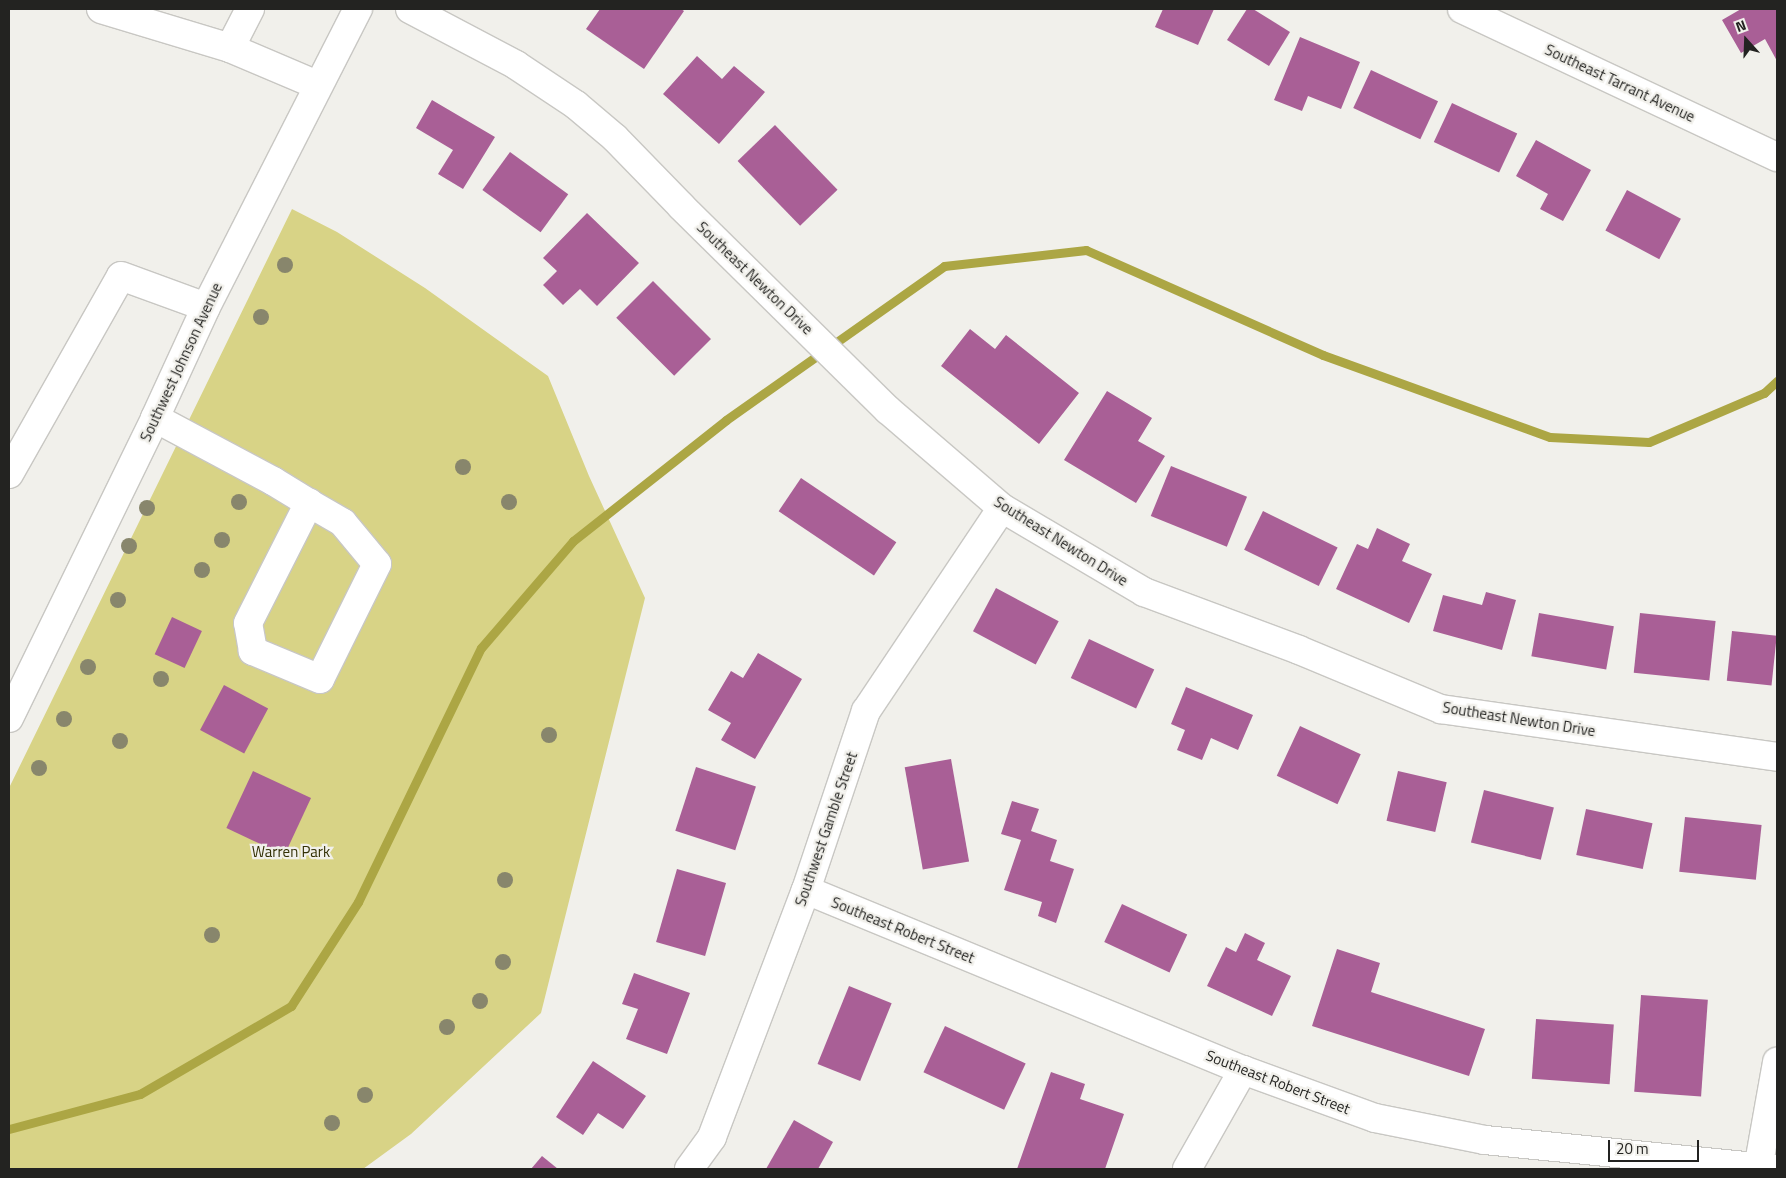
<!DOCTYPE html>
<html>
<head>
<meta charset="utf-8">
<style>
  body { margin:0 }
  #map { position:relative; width:1786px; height:1178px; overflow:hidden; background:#f1f0eb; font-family:"Titillium Web",sans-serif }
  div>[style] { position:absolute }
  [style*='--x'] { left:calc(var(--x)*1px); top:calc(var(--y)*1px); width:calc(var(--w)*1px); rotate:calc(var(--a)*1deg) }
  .green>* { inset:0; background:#d8d386 }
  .stream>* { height:9px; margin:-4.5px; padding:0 4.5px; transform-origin:4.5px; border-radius:4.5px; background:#aca644 }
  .building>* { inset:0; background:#a95f96; transform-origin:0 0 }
  .roads { filter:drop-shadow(1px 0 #c8c7c3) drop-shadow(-1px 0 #c8c7c3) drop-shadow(0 1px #c8c7c3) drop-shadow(0 -1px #c8c7c3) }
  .minor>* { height:28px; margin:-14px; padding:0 14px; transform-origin:14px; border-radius:14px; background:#fff }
  .trees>* { width:16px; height:16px; margin:-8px; border-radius:50%; background:#88866c }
  span { translate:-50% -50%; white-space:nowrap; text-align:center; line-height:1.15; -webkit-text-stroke:4.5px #f1f0eb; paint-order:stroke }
  .street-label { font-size:15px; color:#232321 }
  .park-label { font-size:15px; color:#333005 }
  .frame { position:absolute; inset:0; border:10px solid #232321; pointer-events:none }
  .north { position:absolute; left:1721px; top:15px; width:50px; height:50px; -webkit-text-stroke:4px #f1f0eb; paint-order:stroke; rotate:340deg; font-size:14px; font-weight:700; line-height:20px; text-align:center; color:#232321 }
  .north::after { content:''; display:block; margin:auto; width:18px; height:22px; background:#232321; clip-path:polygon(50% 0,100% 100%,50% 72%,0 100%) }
  .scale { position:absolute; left:1608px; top:1140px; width:91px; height:22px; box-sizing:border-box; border:2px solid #232321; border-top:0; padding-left:6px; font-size:15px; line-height:18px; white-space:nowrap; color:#232321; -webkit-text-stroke:4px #f1f0eb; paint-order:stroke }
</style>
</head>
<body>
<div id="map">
  <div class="green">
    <i style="clip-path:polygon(292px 209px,337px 232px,425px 288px,548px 376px,589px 476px,645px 598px,541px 1013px,411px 1134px,363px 1169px,9px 1169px,9px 788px)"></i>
  </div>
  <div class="stream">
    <i style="--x:9;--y:1129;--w:136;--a:-15"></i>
    <i style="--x:140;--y:1094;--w:175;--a:-30.2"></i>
    <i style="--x:291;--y:1006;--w:124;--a:-57.2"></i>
    <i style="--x:358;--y:902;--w:282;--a:-64.2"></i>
    <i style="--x:481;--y:648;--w:141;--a:-49.3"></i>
    <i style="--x:573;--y:541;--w:195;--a:-38.3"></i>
    <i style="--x:726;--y:420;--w:267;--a:-35.2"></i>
    <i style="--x:944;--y:266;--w:143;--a:-6.4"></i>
    <i style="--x:1086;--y:250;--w:259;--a:23.9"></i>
    <i style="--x:1323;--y:355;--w:241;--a:19.9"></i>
    <i style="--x:1550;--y:437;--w:99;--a:2.9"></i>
    <i style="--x:1649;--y:442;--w:125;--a:-23.1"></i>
    <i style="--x:1764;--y:393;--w:18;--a:-43"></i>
  </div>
  <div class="building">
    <i style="clip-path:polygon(600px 9px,681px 9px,684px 11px,644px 69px,586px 29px)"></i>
    <i style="clip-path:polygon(1163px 9px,1214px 9px,1198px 45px,1155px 27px)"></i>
    <i style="clip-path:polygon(1247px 9px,1253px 9px,1290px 32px,1269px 66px,1227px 40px)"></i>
    <i style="clip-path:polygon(1741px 9px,1777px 9px,1777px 61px,1765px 39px,1741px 53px,1722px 20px)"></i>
    <i style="clip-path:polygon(1300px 37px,1360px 62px,1341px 109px,1308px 96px,1302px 111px,1274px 100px)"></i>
    <i style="clip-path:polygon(697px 56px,722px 79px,734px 66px,765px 92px,719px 144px,663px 94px)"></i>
    <i style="left:1371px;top:70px;width:74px;height:42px;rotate:25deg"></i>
    <i style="clip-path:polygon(432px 100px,495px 137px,463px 189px,438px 174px,453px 150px,416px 128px)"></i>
    <i style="left:1452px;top:103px;width:72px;height:43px;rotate:25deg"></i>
    <i style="left:775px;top:125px;width:90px;height:52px;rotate:46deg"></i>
    <i style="clip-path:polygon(1536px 140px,1591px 170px,1563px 221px,1540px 209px,1548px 194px,1516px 176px)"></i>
    <i style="left:510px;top:152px;width:72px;height:47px;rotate:36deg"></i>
    <i style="left:1627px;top:190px;width:61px;height:46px;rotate:28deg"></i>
    <i style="clip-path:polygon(587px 213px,639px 263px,597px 306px,580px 289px,563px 305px,543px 285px,557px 271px,543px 258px)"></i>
    <i style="left:653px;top:281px;width:82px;height:52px;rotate:45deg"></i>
    <i style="clip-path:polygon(970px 329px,995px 349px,1006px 335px,1079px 393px,1039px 444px,941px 366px)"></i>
    <i style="clip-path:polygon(1107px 391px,1152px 418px,1138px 441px,1165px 456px,1136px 503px,1064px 460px)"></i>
    <i style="left:1171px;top:466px;width:82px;height:54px;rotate:22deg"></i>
    <i style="left:801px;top:478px;width:115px;height:40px;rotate:34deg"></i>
    <i style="left:1263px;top:511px;width:83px;height:43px;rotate:26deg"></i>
    <i style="clip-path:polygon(1377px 528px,1410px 544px,1402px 561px,1432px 574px,1409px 623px,1336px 589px,1357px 544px,1368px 549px)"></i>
    <i style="left:996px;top:588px;width:71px;height:49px;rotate:28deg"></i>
    <i style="clip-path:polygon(1486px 592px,1516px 600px,1502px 650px,1433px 631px,1443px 595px,1482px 605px)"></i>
    <i style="left:1539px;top:613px;width:76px;height:44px;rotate:10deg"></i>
    <i style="left:1640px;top:613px;width:76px;height:60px;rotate:6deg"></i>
    <i style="left:172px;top:617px;width:33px;height:41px;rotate:25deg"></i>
    <i style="left:1732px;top:631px;width:45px;height:50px;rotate:6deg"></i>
    <i style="left:1089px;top:639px;width:72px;height:43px;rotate:25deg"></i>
    <i style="clip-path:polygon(758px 653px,802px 679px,755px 759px,721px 740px,731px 723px,708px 710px,731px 671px,743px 678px)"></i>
    <i style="left:224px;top:685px;width:50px;height:51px;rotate:28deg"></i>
    <i style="clip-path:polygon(1186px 687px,1253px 715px,1238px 750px,1211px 738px,1202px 760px,1177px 750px,1185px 730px,1171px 724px)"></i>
    <i style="left:1300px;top:726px;width:67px;height:55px;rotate:25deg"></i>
    <i style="left:951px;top:759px;width:104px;height:47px;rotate:80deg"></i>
    <i style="left:696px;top:767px;width:63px;height:67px;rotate:18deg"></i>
    <i style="left:253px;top:771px;width:64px;height:63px;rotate:25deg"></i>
    <i style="left:1398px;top:771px;width:50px;height:51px;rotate:13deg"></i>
    <i style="left:1484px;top:790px;width:72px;height:54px;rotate:14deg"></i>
    <i style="clip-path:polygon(1012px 801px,1039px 809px,1031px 831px,1057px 840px,1050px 861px,1074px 869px,1056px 923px,1038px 916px,1042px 902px,1004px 890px,1021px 840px,1001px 834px)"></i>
    <i style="left:1586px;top:809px;width:68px;height:47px;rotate:12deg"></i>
    <i style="left:1685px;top:817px;width:77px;height:55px;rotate:6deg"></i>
    <i style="left:677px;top:869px;width:51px;height:76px;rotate:16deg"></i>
    <i style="left:1122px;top:904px;width:72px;height:42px;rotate:25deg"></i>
    <i style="clip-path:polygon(1245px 933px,1265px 943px,1257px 960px,1291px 976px,1272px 1016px,1207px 986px,1226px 947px,1236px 952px)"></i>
    <i style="clip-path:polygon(1337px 949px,1380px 963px,1371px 992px,1485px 1029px,1469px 1076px,1312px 1026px)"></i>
    <i style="clip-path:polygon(634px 973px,690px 993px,667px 1054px,626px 1039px,638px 1009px,622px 1004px)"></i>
    <i style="left:849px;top:986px;width:46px;height:84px;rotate:22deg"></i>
    <i style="left:1641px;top:995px;width:67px;height:97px;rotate:4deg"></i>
    <i style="left:1536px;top:1019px;width:78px;height:60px;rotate:4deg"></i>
    <i style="left:945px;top:1026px;width:89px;height:51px;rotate:25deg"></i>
    <i style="clip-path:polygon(593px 1061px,646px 1096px,623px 1129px,598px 1113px,583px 1135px,556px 1117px)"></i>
    <i style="clip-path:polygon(1051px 1072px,1085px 1084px,1080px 1099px,1124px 1114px,1105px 1169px,1017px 1169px)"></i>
    <i style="clip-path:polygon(794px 1120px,833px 1142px,818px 1169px,766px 1169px)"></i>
    <i style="clip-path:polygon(542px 1156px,558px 1169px,531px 1169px)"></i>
  </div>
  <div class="roads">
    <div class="minor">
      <i style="--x:101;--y:9;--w:135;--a:16.8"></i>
      <i style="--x:230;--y:48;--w:95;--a:23"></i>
      <i style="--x:410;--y:9;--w:120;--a:27.8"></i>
      <i style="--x:516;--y:65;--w:72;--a:33.7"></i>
      <i style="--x:576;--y:105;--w:51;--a:40.2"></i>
      <i style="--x:615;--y:138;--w:96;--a:45.8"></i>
      <i style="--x:682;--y:207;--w:289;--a:44.6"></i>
      <i style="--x:888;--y:410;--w:150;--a:40.7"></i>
      <i style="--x:1002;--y:508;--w:165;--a:30.6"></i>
      <i style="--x:1144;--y:592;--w:165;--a:20.5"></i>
      <i style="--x:1299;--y:650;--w:154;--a:22.6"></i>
      <i style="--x:1441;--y:709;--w:339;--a:8.1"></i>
      <i style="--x:1462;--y:9;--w:348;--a:25.2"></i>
      <i style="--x:230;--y:48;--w:44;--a:-62.9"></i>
      <i style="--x:155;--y:418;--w:134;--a:28.1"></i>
      <i style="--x:273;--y:481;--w:42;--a:31.4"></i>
      <i style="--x:309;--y:503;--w:39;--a:30"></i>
      <i style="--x:343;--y:523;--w:53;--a:50.3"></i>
      <i style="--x:377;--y:564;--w:128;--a:116.4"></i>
      <i style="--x:320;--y:679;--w:73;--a:-157.3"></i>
      <i style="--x:253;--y:651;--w:28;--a:-100"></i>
      <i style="--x:248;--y:623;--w:135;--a:-63.1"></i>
      <i style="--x:9;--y:474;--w:227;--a:-60.5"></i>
      <i style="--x:121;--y:276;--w:90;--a:20"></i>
      <i style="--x:9;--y:718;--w:334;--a:-64"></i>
      <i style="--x:155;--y:418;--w:122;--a:-65.3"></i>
      <i style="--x:206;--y:307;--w:335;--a:-63"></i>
      <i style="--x:806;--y:890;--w:473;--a:22.4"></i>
      <i style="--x:1243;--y:1070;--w:140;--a:20"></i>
      <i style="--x:1375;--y:1118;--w:112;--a:11.3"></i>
      <i style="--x:1485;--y:1140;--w:293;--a:5.7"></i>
      <i style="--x:689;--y:1169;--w:39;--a:-54"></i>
      <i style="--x:712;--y:1137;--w:264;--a:-69.2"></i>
      <i style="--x:806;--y:890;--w:189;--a:-71.5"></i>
      <i style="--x:866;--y:711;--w:244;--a:-56.2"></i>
      <i style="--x:1187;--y:1169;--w:114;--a:-60.5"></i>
      <i style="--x:1758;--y:1169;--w:109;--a:-79.9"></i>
    </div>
  </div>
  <div class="trees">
    <i style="left:285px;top:265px"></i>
    <i style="left:261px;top:317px"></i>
    <i style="left:463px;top:467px"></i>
    <i style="left:239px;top:502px"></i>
    <i style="left:509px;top:502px"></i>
    <i style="left:147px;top:508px"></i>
    <i style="left:222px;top:540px"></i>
    <i style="left:129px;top:546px"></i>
    <i style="left:202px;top:570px"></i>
    <i style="left:118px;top:600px"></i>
    <i style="left:88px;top:667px"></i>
    <i style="left:161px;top:679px"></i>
    <i style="left:64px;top:719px"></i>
    <i style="left:549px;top:735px"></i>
    <i style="left:120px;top:741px"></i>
    <i style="left:39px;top:768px"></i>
    <i style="left:505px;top:880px"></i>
    <i style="left:212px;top:935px"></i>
    <i style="left:503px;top:962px"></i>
    <i style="left:480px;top:1001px"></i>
    <i style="left:447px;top:1027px"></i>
    <i style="left:365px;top:1095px"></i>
    <i style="left:332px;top:1123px"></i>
  </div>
  <div class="street-label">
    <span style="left:1620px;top:83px;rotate:25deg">Southeast Tarrant Avenue</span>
    <span style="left:755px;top:278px;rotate:44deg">Southeast Newton Drive</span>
    <span style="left:181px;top:362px;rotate:-65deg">Southwest Johnson Avenue</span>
    <span style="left:1061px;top:541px;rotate:32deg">Southeast Newton Drive</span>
    <span style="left:1519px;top:719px;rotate:9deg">Southeast Newton Drive</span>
    <span style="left:826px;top:829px;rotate:-71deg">Southwest Gamble Street</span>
    <span style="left:903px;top:930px;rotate:22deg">Southeast Robert Street</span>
    <span style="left:1278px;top:1082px;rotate:21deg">Southeast Robert Street</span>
  </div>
  <div class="park-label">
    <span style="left:291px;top:852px">Warren Park</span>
  </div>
  <div class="frame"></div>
  <div class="north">N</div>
  <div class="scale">20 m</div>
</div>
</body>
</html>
